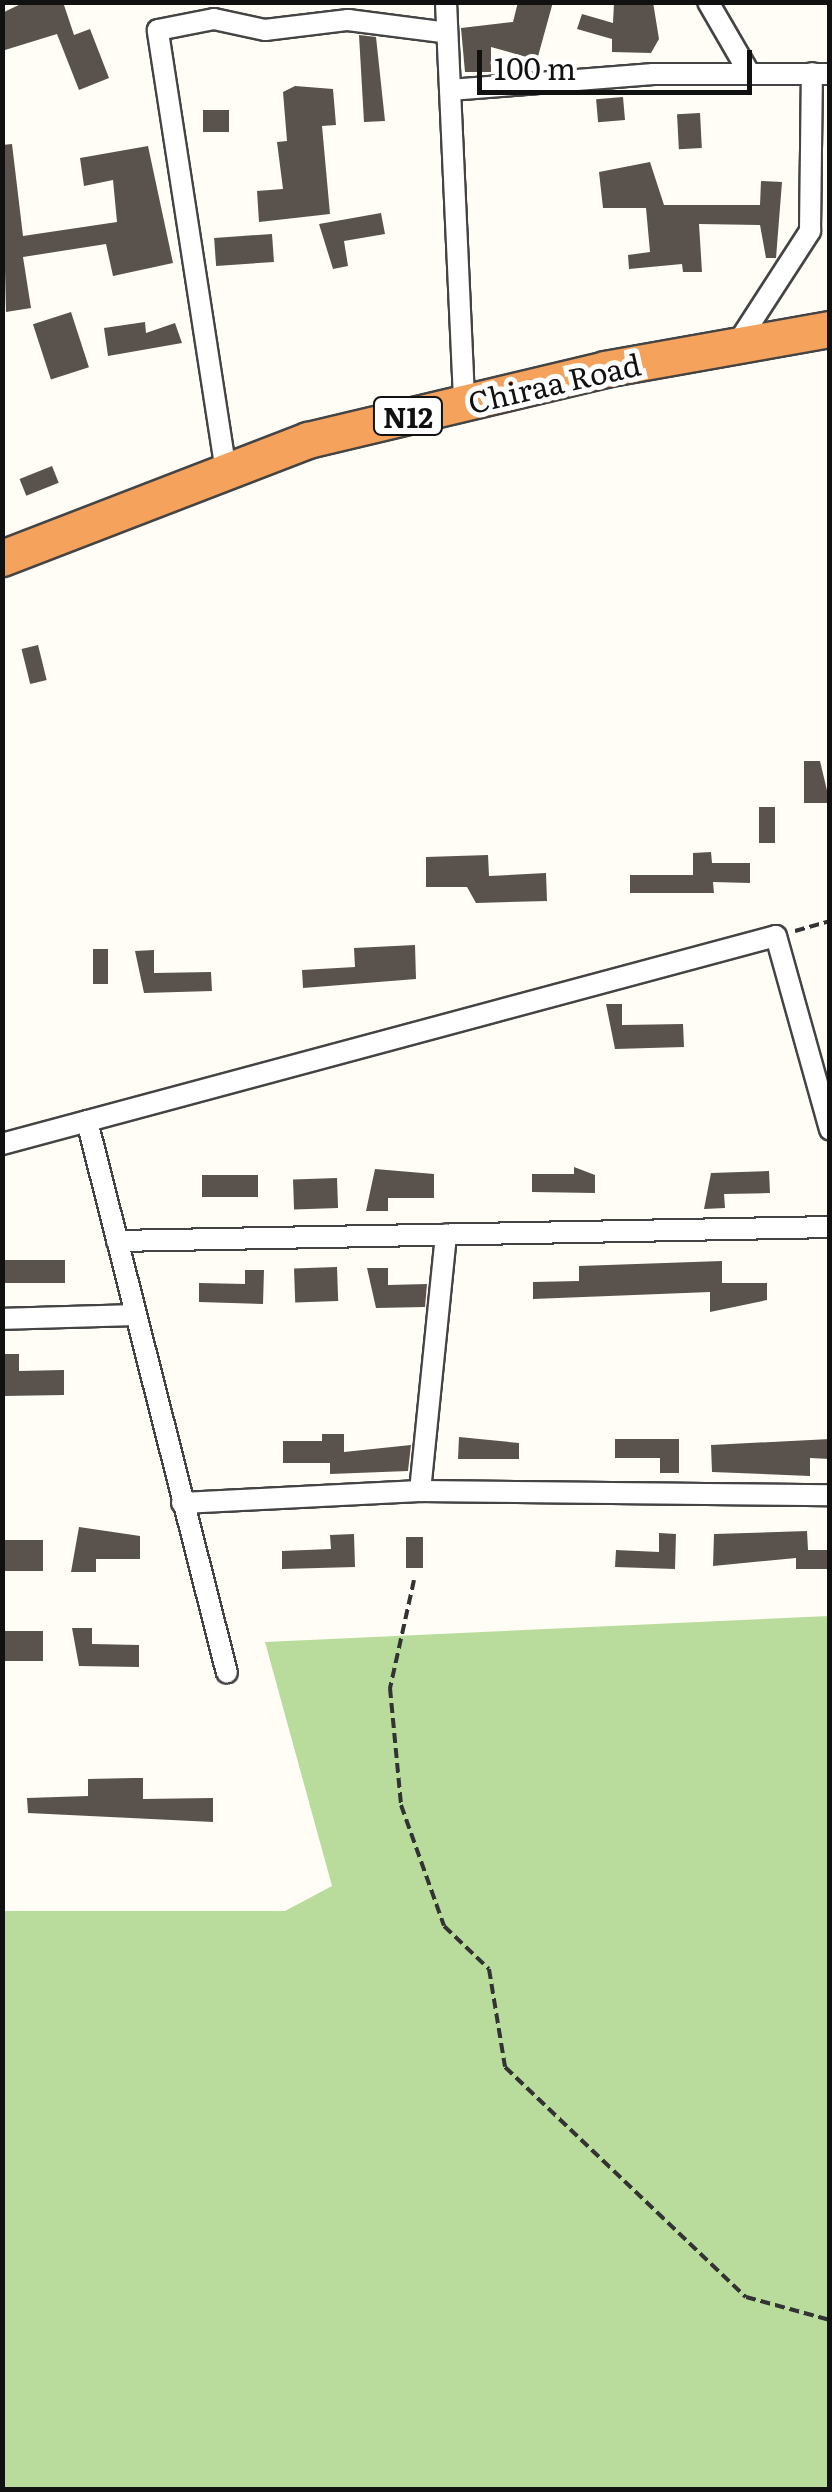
<!DOCTYPE html>
<html>
<head>
<meta charset="utf-8">
<style>
  body { margin:0 }
  #map { position:relative; width:832px; height:2492px; overflow:hidden; background:#fffdf5; font-family:Literata,serif }
  div>[style] { position:absolute }
  [style*='--x'] { left:calc(var(--x)*1px); top:calc(var(--y)*1px); width:calc(var(--w)*1px); rotate:calc(var(--a)*1deg) }
  .forest>* { inset:0; background:#b9dc9c }
  .building>* { inset:0; background:#5a524d; transform-origin:0 0 }
  .path>* { height:4px; margin-top:-2px; transform-origin:0; background:repeating-linear-gradient(90deg,#333 0 10px,transparent 0 15px) }
  .roads { filter:drop-shadow(2px 0 #444) drop-shadow(-2px 0 #444) drop-shadow(0 2px #444) drop-shadow(0 -2px #444) }
  .street>* { height:20px; margin:-10px; padding:0 10px; transform-origin:10px; border-radius:10px; background:#fff }
  .highway>* { height:35px; margin:-17.5px; padding:0 17.5px; transform-origin:17.5px; border-radius:17.5px; background:#f5a25d }
  span { translate:-50% -50%; white-space:nowrap; text-align:center; line-height:1.15; -webkit-text-stroke:10px #fff; paint-order:stroke }
  .shield-label span { padding:2px 8px; background:#fff; border:2px solid; border-radius:8px; -webkit-text-stroke-width:0 }
  .shield-label { font-size:28px; color:#111; font-weight:700 }
  .street-label { font-size:30px; color:#111 }
  .frame { position:absolute; inset:0; border:5px solid #111; pointer-events:none }
  .scale { position:absolute; left:477px; top:50px; width:275px; height:45px; box-sizing:border-box; border:5px solid #111; border-top:0; padding-left:12px; font-size:30px; line-height:35px; white-space:nowrap; color:#111; -webkit-text-stroke:8px #fff; paint-order:stroke }
</style>
</head>
<body>
<div id="map">
  <div class="forest">
    <i style="clip-path:polygon(829px 1616px,829px 2489px,3px 2489px,3px 1911px,285px 1911px,332px 1886px,265px 1642px)"></i>
  </div>
  <div class="building">
    <i style="clip-path:polygon(25px 2px,63px 2px,74px 35px,90px 29px,109px 78px,79px 90px,57px 34px,5px 50px,2px 13px)"></i>
    <i style="clip-path:polygon(518px 2px,553px 2px,537px 60px,491px 47px,491px 72px,465px 72px,461px 28px,513px 22px)"></i>
    <i style="clip-path:polygon(614px 2px,653px 2px,659px 39px,651px 53px,612px 52px,612px 39px,577px 29px,582px 14px,613px 23px)"></i>
    <i style="clip-path:polygon(359px 35px,376px 37px,385px 121px,364px 122px)"></i>
    <i style="clip-path:polygon(295px 86px,333px 89px,336px 125px,322px 126px,330px 214px,259px 222px,257px 191px,283px 189px,277px 142px,287px 141px,283px 92px)"></i>
    <i style="left:623px;top:97px;width:23px;height:27px;rotate:85deg"></i>
    <i style="left:203px;top:110px;width:26px;height:22px"></i>
    <i style="left:700px;top:113px;width:35px;height:23px;rotate:87deg"></i>
    <i style="clip-path:polygon(12px 144px,23px 236px,117px 222px,113px 180px,84px 186px,80px 158px,148px 146px,173px 263px,113px 276px,106px 244px,23px 257px,31px 308px,6px 312px,2px 145px)"></i>
    <i style="clip-path:polygon(650px 162px,664px 205px,760px 205px,761px 181px,782px 182px,776px 258px,766px 258px,760px 225px,699px 224px,702px 272px,683px 272px,682px 264px,629px 269px,628px 255px,650px 252px,646px 208px,603px 208px,599px 172px)"></i>
    <i style="clip-path:polygon(381px 213px,385px 234px,344px 241px,348px 266px,333px 269px,319px 224px)"></i>
    <i style="left:272px;top:234px;width:28px;height:58px;rotate:86deg"></i>
    <i style="left:71px;top:312px;width:58px;height:40px;rotate:72deg"></i>
    <i style="clip-path:polygon(145px 322px,146px 333px,175px 323px,182px 343px,108px 356px,104px 328px)"></i>
    <i style="left:52px;top:466px;width:18px;height:35px;rotate:68deg"></i>
    <i style="left:38px;top:645px;width:36px;height:17px;rotate:76deg"></i>
    <i style="clip-path:polygon(804px 761px,820px 761px,830px 803px,804px 803px)"></i>
    <i style="left:759px;top:807px;width:16px;height:36px"></i>
    <i style="clip-path:polygon(711px 852px,712px 863px,750px 863px,750px 883px,713px 882px,714px 893px,630px 893px,630px 875px,693px 875px,693px 853px)"></i>
    <i style="clip-path:polygon(488px 855px,489px 876px,546px 873px,547px 901px,476px 903px,467px 887px,426px 887px,426px 857px)"></i>
    <i style="clip-path:polygon(415px 945px,416px 979px,303px 988px,302px 970px,355px 967px,354px 948px)"></i>
    <i style="left:93px;top:949px;width:15px;height:35px"></i>
    <i style="clip-path:polygon(154px 950px,154px 973px,211px 972px,212px 991px,144px 993px,135px 951px)"></i>
    <i style="clip-path:polygon(606px 1004px,622px 1004px,622px 1025px,683px 1024px,684px 1047px,615px 1049px)"></i>
    <i style="clip-path:polygon(574px 1167px,595px 1175px,595px 1193px,532px 1192px,532px 1174px,574px 1174px)"></i>
    <i style="clip-path:polygon(375px 1169px,434px 1174px,434px 1198px,388px 1198px,388px 1211px,366px 1211px)"></i>
    <i style="clip-path:polygon(769px 1171px,770px 1193px,724px 1194px,725px 1208px,704px 1209px,711px 1173px)"></i>
    <i style="left:202px;top:1175px;width:56px;height:22px"></i>
    <i style="left:337px;top:1178px;width:30px;height:44px;rotate:88deg"></i>
    <i style="left:2px;top:1260px;width:63px;height:23px"></i>
    <i style="clip-path:polygon(722px 1261px,722px 1283px,767px 1283px,767px 1300px,710px 1312px,710px 1292px,533px 1299px,533px 1282px,579px 1281px,579px 1266px)"></i>
    <i style="left:337px;top:1267px;width:34px;height:43px;rotate:88deg"></i>
    <i style="clip-path:polygon(367px 1268px,388px 1268px,388px 1285px,427px 1284px,425px 1307px,376px 1308px)"></i>
    <i style="clip-path:polygon(245px 1270px,264px 1270px,263px 1304px,199px 1302px,199px 1283px,245px 1284px)"></i>
    <i style="clip-path:polygon(2px 1354px,19px 1354px,19px 1371px,64px 1370px,64px 1395px,4px 1396px)"></i>
    <i style="clip-path:polygon(322px 1434px,344px 1434px,344px 1452px,411px 1445px,408px 1471px,330px 1474px,330px 1463px,283px 1463px,283px 1441px,322px 1441px)"></i>
    <i style="clip-path:polygon(459px 1437px,519px 1443px,519px 1459px,458px 1459px)"></i>
    <i style="clip-path:polygon(615px 1439px,679px 1439px,679px 1473px,660px 1473px,660px 1458px,615px 1458px)"></i>
    <i style="clip-path:polygon(830px 1439px,830px 1459px,810px 1458px,810px 1476px,712px 1472px,711px 1445px)"></i>
    <i style="clip-path:polygon(79px 1527px,140px 1536px,140px 1559px,96px 1559px,96px 1572px,71px 1572px)"></i>
    <i style="clip-path:polygon(807px 1531px,808px 1550px,830px 1550px,830px 1569px,796px 1569px,796px 1558px,713px 1566px,714px 1534px)"></i>
    <i style="clip-path:polygon(659px 1533px,676px 1534px,675px 1569px,615px 1567px,616px 1550px,659px 1552px)"></i>
    <i style="clip-path:polygon(354px 1534px,355px 1567px,282px 1569px,282px 1551px,331px 1549px,330px 1535px)"></i>
    <i style="left:406px;top:1537px;width:17px;height:31px"></i>
    <i style="left:2px;top:1540px;width:41px;height:31px"></i>
    <i style="clip-path:polygon(72px 1628px,92px 1628px,92px 1644px,139px 1645px,139px 1667px,79px 1666px)"></i>
    <i style="left:2px;top:1631px;width:41px;height:30px"></i>
    <i style="clip-path:polygon(134px 1778px,143px 1778px,143px 1799px,213px 1798px,213px 1822px,28px 1813px,27px 1798px,88px 1796px,88px 1779px)"></i>
  </div>
  <div class="path">
    <i style="--x:795;--y:931;--w:36;--a:-16"></i>
    <i style="--x:414;--y:1580;--w:111;--a:102.5"></i>
    <i style="--x:390;--y:1688;--w:118;--a:84.6"></i>
    <i style="--x:401;--y:1805;--w:128;--a:70.4"></i>
    <i style="--x:444;--y:1926;--w:62;--a:43.7"></i>
    <i style="--x:489;--y:1969;--w:99;--a:80.7"></i>
    <i style="--x:505;--y:2067;--w:333;--a:43.7"></i>
    <i style="--x:746;--y:2297;--w:87;--a:15.3"></i>
  </div>
  <div class="roads">
    <div class="street">
      <i style="--x:446;--y:2;--w:400;--a:87.4"></i>
      <i style="--x:708;--y:2;--w:80;--a:59.9"></i>
      <i style="--x:450;--y:90;--w:204;--a:-4.5"></i>
      <i style="--x:653;--y:74;--w:177;--a:0"></i>
      <i style="--x:737;--y:344;--w:135;--a:-57.1"></i>
      <i style="--x:810;--y:231;--w:158;--a:-89.3"></i>
      <i style="--x:225;--y:465;--w:440;--a:-98.8"></i>
      <i style="--x:158;--y:30;--w:57;--a:-11.1"></i>
      <i style="--x:214;--y:19;--w:52;--a:12.2"></i>
      <i style="--x:265;--y:30;--w:84;--a:-6.9"></i>
      <i style="--x:348;--y:20;--w:95;--a:7.3"></i>
      <i style="--x:87;--y:1121;--w:569;--a:75.77"></i>
      <i style="--x:2;--y:1144;--w:801;--a:-15.04"></i>
      <i style="--x:776;--y:936;--w:201;--a:74.4"></i>
      <i style="--x:117;--y:1241;--w:713;--a:-1.12"></i>
      <i style="--x:2;--y:1319;--w:133;--a:-1.7"></i>
      <i style="--x:420;--y:1491;--w:258;--a:-84.2"></i>
      <i style="--x:182;--y:1503;--w:238;--a:-2.9"></i>
      <i style="--x:420;--y:1491;--w:410;--a:0.6"></i>
    </div>
    <div class="highway">
      <i style="--x:2;--y:558;--w:328;--a:-21.1"></i>
      <i style="--x:308;--y:440;--w:305;--a:-13.4"></i>
      <i style="--x:605;--y:369;--w:229;--a:-10.1"></i>
    </div>
  </div>
  <div class="shield-label">
    <span style="left:408px;top:416px">N12</span>
  </div>
  <div class="street-label">
    <span style="left:554px;top:382px;rotate:-13deg">Chiraa Road</span>
  </div>
  <div class="frame"></div>
  <div class="scale">100 m</div>
</div>
</body>
</html>
